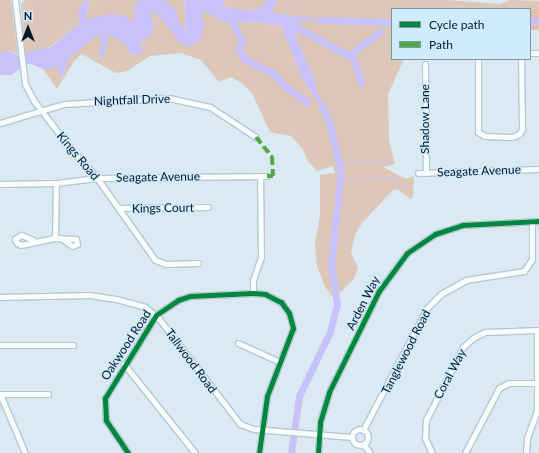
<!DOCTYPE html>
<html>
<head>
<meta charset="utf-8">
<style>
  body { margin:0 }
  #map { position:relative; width:539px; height:453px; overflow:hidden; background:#dae9f2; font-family:Lato,sans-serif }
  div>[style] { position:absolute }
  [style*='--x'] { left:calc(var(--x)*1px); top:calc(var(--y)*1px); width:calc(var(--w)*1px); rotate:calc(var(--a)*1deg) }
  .green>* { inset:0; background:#ddc7b9 }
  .forest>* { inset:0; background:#e1c0a9; transform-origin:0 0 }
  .water>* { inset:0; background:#c9c2fa }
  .stream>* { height:1px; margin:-0.5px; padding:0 0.5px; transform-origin:0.5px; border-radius:0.5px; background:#c9c2fa }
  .river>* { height:7px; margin:-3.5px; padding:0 3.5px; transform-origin:3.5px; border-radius:3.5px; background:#c9c2fa }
  .roads { filter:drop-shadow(1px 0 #b4c8d4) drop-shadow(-1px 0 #b4c8d4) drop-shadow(0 1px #b4c8d4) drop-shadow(0 -1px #b4c8d4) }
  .minor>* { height:5px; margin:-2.5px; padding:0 2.5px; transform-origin:2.5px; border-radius:2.5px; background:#f9fcfd }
  .minor>.ring { margin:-2.5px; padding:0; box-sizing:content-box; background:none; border:5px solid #f9fcfd; border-radius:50% }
  .quiet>* { height:4px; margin-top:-2px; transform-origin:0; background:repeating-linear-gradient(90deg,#4fa944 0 8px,transparent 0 12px) }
  .cycleway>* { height:5px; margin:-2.5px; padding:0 2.5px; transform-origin:2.5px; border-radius:2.5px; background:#00873e }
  span { translate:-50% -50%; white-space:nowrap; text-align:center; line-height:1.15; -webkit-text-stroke:3px #d0ebfc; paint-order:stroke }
  .street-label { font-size:12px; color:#001a29 }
  .legend { position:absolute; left:391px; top:8px; width:140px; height:52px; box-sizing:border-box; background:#d0ebfc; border:1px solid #7d97a8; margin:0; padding:5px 7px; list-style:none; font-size:12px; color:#001a29 }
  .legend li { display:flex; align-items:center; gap:8px; height:20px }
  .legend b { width:20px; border:1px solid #7d97a8 }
  .north { position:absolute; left:8px; top:8px; width:40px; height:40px; -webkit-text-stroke:3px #d0ebfc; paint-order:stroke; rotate:0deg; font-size:11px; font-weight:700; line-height:16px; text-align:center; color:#001a29 }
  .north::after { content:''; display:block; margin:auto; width:14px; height:18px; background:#001a29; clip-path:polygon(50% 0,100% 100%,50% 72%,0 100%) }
</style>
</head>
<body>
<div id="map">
  <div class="green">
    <i style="clip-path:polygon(0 0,11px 0,18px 54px,10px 51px,0 54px)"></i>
    <i style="clip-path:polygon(25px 0,86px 0,80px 6px,81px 22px,50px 47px,25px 53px,21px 5px)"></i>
    <i style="clip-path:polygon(89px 0,140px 0,135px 4px,134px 24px,106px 16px,86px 20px)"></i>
    <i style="clip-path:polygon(165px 0,184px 0,186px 31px,179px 22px,175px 9px)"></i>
    <i style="clip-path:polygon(223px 0,266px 0,262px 6px,251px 11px,226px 7px)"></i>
    <i style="clip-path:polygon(278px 0,447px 0,500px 4px,510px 0,539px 1px,539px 9px,534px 10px,392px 9px,392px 59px,404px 59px,388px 94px,389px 140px,395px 164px,383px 167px,406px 179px,414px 176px,413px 197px,410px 199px,398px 189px,393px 190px,362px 223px,355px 235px,351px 252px,358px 268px,354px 279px,334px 298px,325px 287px,317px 266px,315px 243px,320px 216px,320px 175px,335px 173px,333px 166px,317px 171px,308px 161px,302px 148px,291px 136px,270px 132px,253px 95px,243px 84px,231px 77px,219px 82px,201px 60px,181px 53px,150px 56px,127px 71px,116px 73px,82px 54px,74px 61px,57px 89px,43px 69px,58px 67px,63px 76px,69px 58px,98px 34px,102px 42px,99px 54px,103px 60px,108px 34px,125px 44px,129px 52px,136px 56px,139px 43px,150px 36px,155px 22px,151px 21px,150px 14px,153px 11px,163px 20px,180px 43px,204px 10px,226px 23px,256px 22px,281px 26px,301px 76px,323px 111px,312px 73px,296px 38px,298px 21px,327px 20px,272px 13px)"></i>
  </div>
  <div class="forest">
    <i style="left:539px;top:9px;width:21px;height:9px;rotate:90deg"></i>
  </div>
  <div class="water">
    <i style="clip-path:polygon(86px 0,89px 0,86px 20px,110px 14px,126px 16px,133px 23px,135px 4px,140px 0,165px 0,175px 9px,179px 22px,186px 31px,184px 0,223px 0,226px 7px,251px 11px,262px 6px,266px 0,278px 0,272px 13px,330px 20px,298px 21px,296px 38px,312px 73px,324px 112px,301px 76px,281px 26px,256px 22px,226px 23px,204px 11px,201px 17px,205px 24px,201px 39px,191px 47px,180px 43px,163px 20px,153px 11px,150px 14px,151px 21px,155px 22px,150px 36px,139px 43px,144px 50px,136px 56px,129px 52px,125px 44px,108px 34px,103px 61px,99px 54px,102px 42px,98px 34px,69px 58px,63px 76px,59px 75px,58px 67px,43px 69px,31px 64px,21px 65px,20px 69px,11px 75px,0 75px,0 54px,10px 51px,23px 58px,27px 52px,51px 47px,81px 22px,78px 16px,80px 6px)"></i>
  </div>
  <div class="stream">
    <i style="--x:426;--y:0;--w:9;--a:27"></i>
    <i style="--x:434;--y:4;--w:5;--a:90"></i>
    <i style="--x:338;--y:160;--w:50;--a:1.1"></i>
    <i style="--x:340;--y:176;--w:11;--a:15"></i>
    <i style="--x:351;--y:179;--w:42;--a:-4.1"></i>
    <i style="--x:393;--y:176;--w:11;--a:56"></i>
    <i style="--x:399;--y:185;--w:9;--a:6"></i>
  </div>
  <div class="river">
    <i style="--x:231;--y:19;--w:25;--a:64"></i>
    <i style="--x:242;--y:42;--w:7;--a:117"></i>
    <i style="--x:239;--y:48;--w:11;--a:68"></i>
    <i style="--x:243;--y:58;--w:35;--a:27"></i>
    <i style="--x:274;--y:74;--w:16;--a:50"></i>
    <i style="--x:284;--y:86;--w:28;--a:35"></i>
    <i style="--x:291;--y:20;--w:11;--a:49"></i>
    <i style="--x:298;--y:28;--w:63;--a:28.6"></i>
    <i style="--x:353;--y:58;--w:26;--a:72"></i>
    <i style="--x:320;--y:20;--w:72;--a:1.6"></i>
    <i style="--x:530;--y:21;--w:9;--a:0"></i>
    <i style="--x:348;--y:55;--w:39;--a:-36"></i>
    <i style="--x:291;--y:453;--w:58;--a:-82"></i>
    <i style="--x:299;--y:396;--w:71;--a:-64.2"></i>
    <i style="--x:330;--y:332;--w:29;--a:-76"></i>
    <i style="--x:337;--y:304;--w:40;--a:-98.5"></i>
    <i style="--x:331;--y:264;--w:93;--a:-83.8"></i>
    <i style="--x:341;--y:172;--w:48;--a:-103.2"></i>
    <i style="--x:330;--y:125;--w:23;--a:-113"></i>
  </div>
  <div class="roads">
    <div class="minor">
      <i style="--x:15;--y:0;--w:85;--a:83.2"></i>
      <i style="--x:25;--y:84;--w:19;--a:62"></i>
      <i style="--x:34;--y:101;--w:64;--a:52.6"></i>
      <i style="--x:73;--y:152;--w:35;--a:47"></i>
      <i style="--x:97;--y:178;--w:100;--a:54.7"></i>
      <i style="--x:155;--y:260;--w:12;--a:20"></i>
      <i style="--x:166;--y:264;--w:32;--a:-2"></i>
      <i style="--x:530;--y:53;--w:9;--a:0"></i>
      <i style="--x:478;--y:59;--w:73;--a:90"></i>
      <i style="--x:478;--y:132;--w:8;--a:30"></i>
      <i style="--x:485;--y:136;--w:27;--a:2"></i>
      <i style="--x:512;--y:137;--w:8;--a:-23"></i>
      <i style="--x:519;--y:134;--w:6;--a:-59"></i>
      <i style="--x:522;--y:129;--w:70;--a:-90.8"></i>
      <i style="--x:425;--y:64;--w:109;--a:89.5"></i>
      <i style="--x:0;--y:123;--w:67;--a:-16.5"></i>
      <i style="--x:64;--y:104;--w:105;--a:-3.3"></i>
      <i style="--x:169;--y:98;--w:42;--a:12.4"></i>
      <i style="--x:210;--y:107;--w:55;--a:33.1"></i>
      <i style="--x:418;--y:173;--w:121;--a:-1.9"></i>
      <i style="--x:0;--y:184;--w:56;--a:-1"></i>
      <i style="--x:56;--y:183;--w:41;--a:-7"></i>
      <i style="--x:97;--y:178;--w:170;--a:-0.7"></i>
      <i style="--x:118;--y:208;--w:90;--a:-0.6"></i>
      <i style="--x:55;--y:238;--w:21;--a:3"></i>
      <i style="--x:76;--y:239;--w:5;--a:79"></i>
      <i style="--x:77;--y:244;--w:5;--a:158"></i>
      <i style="--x:72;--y:246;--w:14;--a:-144"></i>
      <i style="--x:33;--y:240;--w:13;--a:-157"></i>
      <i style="--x:21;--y:235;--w:7;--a:146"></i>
      <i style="--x:15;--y:239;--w:4;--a:63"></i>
      <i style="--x:17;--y:243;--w:4;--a:27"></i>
      <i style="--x:21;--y:245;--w:35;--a:-12"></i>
      <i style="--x:55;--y:238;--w:55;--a:-89"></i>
      <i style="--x:253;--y:293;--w:13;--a:-90"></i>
      <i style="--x:253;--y:280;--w:24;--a:-71"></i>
      <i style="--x:261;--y:257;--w:81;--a:-90.7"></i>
      <i style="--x:0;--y:297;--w:90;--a:-1.3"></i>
      <i style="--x:90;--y:295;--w:26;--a:9"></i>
      <i style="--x:116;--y:299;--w:30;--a:15"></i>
      <i style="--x:145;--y:307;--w:20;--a:41"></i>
      <i style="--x:160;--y:320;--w:131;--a:52.4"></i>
      <i style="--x:240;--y:424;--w:15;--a:20"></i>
      <i style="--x:254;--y:429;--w:98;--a:4.7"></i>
      <i style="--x:238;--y:343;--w:46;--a:24.3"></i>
      <i style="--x:0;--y:345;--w:73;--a:0"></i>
      <i style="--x:124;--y:364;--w:114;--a:51.4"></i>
      <i style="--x:0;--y:394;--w:64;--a:67"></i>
      <i style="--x:0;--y:394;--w:48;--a:0"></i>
      <i class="ring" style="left:352px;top:429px;width:11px;height:11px"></i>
      <i style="--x:363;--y:430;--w:138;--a:-62.3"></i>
      <i style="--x:427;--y:308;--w:20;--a:-45"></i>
      <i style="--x:441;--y:294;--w:29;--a:-29"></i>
      <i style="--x:466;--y:280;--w:59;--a:-8.8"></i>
      <i style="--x:524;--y:271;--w:14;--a:-56"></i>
      <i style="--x:532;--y:259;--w:38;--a:-90"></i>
      <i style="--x:363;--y:444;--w:11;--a:52"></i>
      <i style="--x:128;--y:453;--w:40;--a:-124"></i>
      <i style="--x:106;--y:420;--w:22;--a:-93"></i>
      <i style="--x:105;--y:398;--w:97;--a:-58.4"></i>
      <i style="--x:156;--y:315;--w:27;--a:-34"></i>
      <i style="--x:178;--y:300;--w:13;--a:-18"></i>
      <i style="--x:190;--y:296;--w:63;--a:-2.7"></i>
      <i style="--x:253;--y:293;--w:12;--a:5"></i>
      <i style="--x:265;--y:294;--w:18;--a:27"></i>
      <i style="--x:281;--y:302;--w:14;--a:54"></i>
      <i style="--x:289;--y:313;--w:16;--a:75"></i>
      <i style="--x:293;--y:328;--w:73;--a:110.9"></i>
      <i style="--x:267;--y:396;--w:58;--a:98"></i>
      <i style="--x:318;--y:453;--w:31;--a:-86"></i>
      <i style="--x:320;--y:422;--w:31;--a:-73"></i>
      <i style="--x:329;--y:392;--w:113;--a:-63.7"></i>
      <i style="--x:379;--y:291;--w:47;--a:-53.6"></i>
      <i style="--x:407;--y:253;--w:34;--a:-34"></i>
      <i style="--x:435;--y:234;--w:28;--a:-18"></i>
      <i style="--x:462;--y:225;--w:77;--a:-3"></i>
      <i style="--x:432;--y:453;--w:17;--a:-115"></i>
      <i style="--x:425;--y:438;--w:18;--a:-87"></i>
      <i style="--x:426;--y:420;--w:82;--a:-63.1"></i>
      <i style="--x:463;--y:347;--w:13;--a:-42"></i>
      <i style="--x:473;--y:338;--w:13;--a:-27"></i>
      <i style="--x:485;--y:332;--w:54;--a:-2.1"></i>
      <i style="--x:465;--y:453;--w:73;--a:-62.4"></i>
      <i style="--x:499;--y:388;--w:11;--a:-27"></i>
      <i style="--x:509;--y:383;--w:28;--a:0"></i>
      <i style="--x:526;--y:453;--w:15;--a:-86"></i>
      <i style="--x:527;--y:438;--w:30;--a:-70"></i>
      <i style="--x:537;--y:410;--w:80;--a:-90"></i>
    </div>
  </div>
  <div class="quiet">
    <i style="--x:256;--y:137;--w:26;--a:51"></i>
    <i style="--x:272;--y:157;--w:19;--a:87"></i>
    <i style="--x:273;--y:176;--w:6;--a:180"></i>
  </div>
  <div class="cycleway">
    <i style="--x:128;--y:453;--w:40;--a:-124"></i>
    <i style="--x:106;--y:420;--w:22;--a:-93"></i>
    <i style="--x:105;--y:398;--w:97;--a:-58.4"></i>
    <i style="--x:156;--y:315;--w:27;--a:-34"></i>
    <i style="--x:178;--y:300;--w:13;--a:-18"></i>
    <i style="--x:190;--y:296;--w:63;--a:-2.7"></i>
    <i style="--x:253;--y:293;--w:12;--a:5"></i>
    <i style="--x:265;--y:294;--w:18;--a:27"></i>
    <i style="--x:281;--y:302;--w:14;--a:54"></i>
    <i style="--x:289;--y:313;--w:16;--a:75"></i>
    <i style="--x:293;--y:328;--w:73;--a:110.9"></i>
    <i style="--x:267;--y:396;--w:58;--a:98"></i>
    <i style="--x:318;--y:453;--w:31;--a:-86"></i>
    <i style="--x:320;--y:422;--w:31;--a:-73"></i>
    <i style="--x:329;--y:392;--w:113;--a:-63.7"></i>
    <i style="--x:379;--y:291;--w:47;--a:-53.6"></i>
    <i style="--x:407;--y:253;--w:34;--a:-34"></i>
    <i style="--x:435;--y:234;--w:28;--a:-18"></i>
    <i style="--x:462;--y:225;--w:77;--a:-3"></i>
  </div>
  <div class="street-label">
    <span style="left:132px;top:100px;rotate:-2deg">Nightfall Drive</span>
    <span style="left:425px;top:119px;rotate:-90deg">Shadow Lane</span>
    <span style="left:78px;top:156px;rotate:50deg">Kings Road</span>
    <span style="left:479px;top:171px;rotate:-2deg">Seagate Avenue</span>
    <span style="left:158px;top:177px;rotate:-1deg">Seagate Avenue</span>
    <span style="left:163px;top:208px;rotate:-1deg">Kings Court</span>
    <span style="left:363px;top:303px;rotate:-63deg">Arden Way</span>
    <span style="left:126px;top:345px;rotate:-57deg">Oakwood Road</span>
    <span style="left:406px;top:352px;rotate:-63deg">Tanglewood Road</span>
    <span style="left:191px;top:361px;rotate:53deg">Tallwood Road</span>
    <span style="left:450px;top:374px;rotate:-62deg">Coral Way</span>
  </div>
  <ul class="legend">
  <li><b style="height:5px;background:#00873e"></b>Cycle path</li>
  <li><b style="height:5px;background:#4fa944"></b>Path</li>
  </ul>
  <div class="north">N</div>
</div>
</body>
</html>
